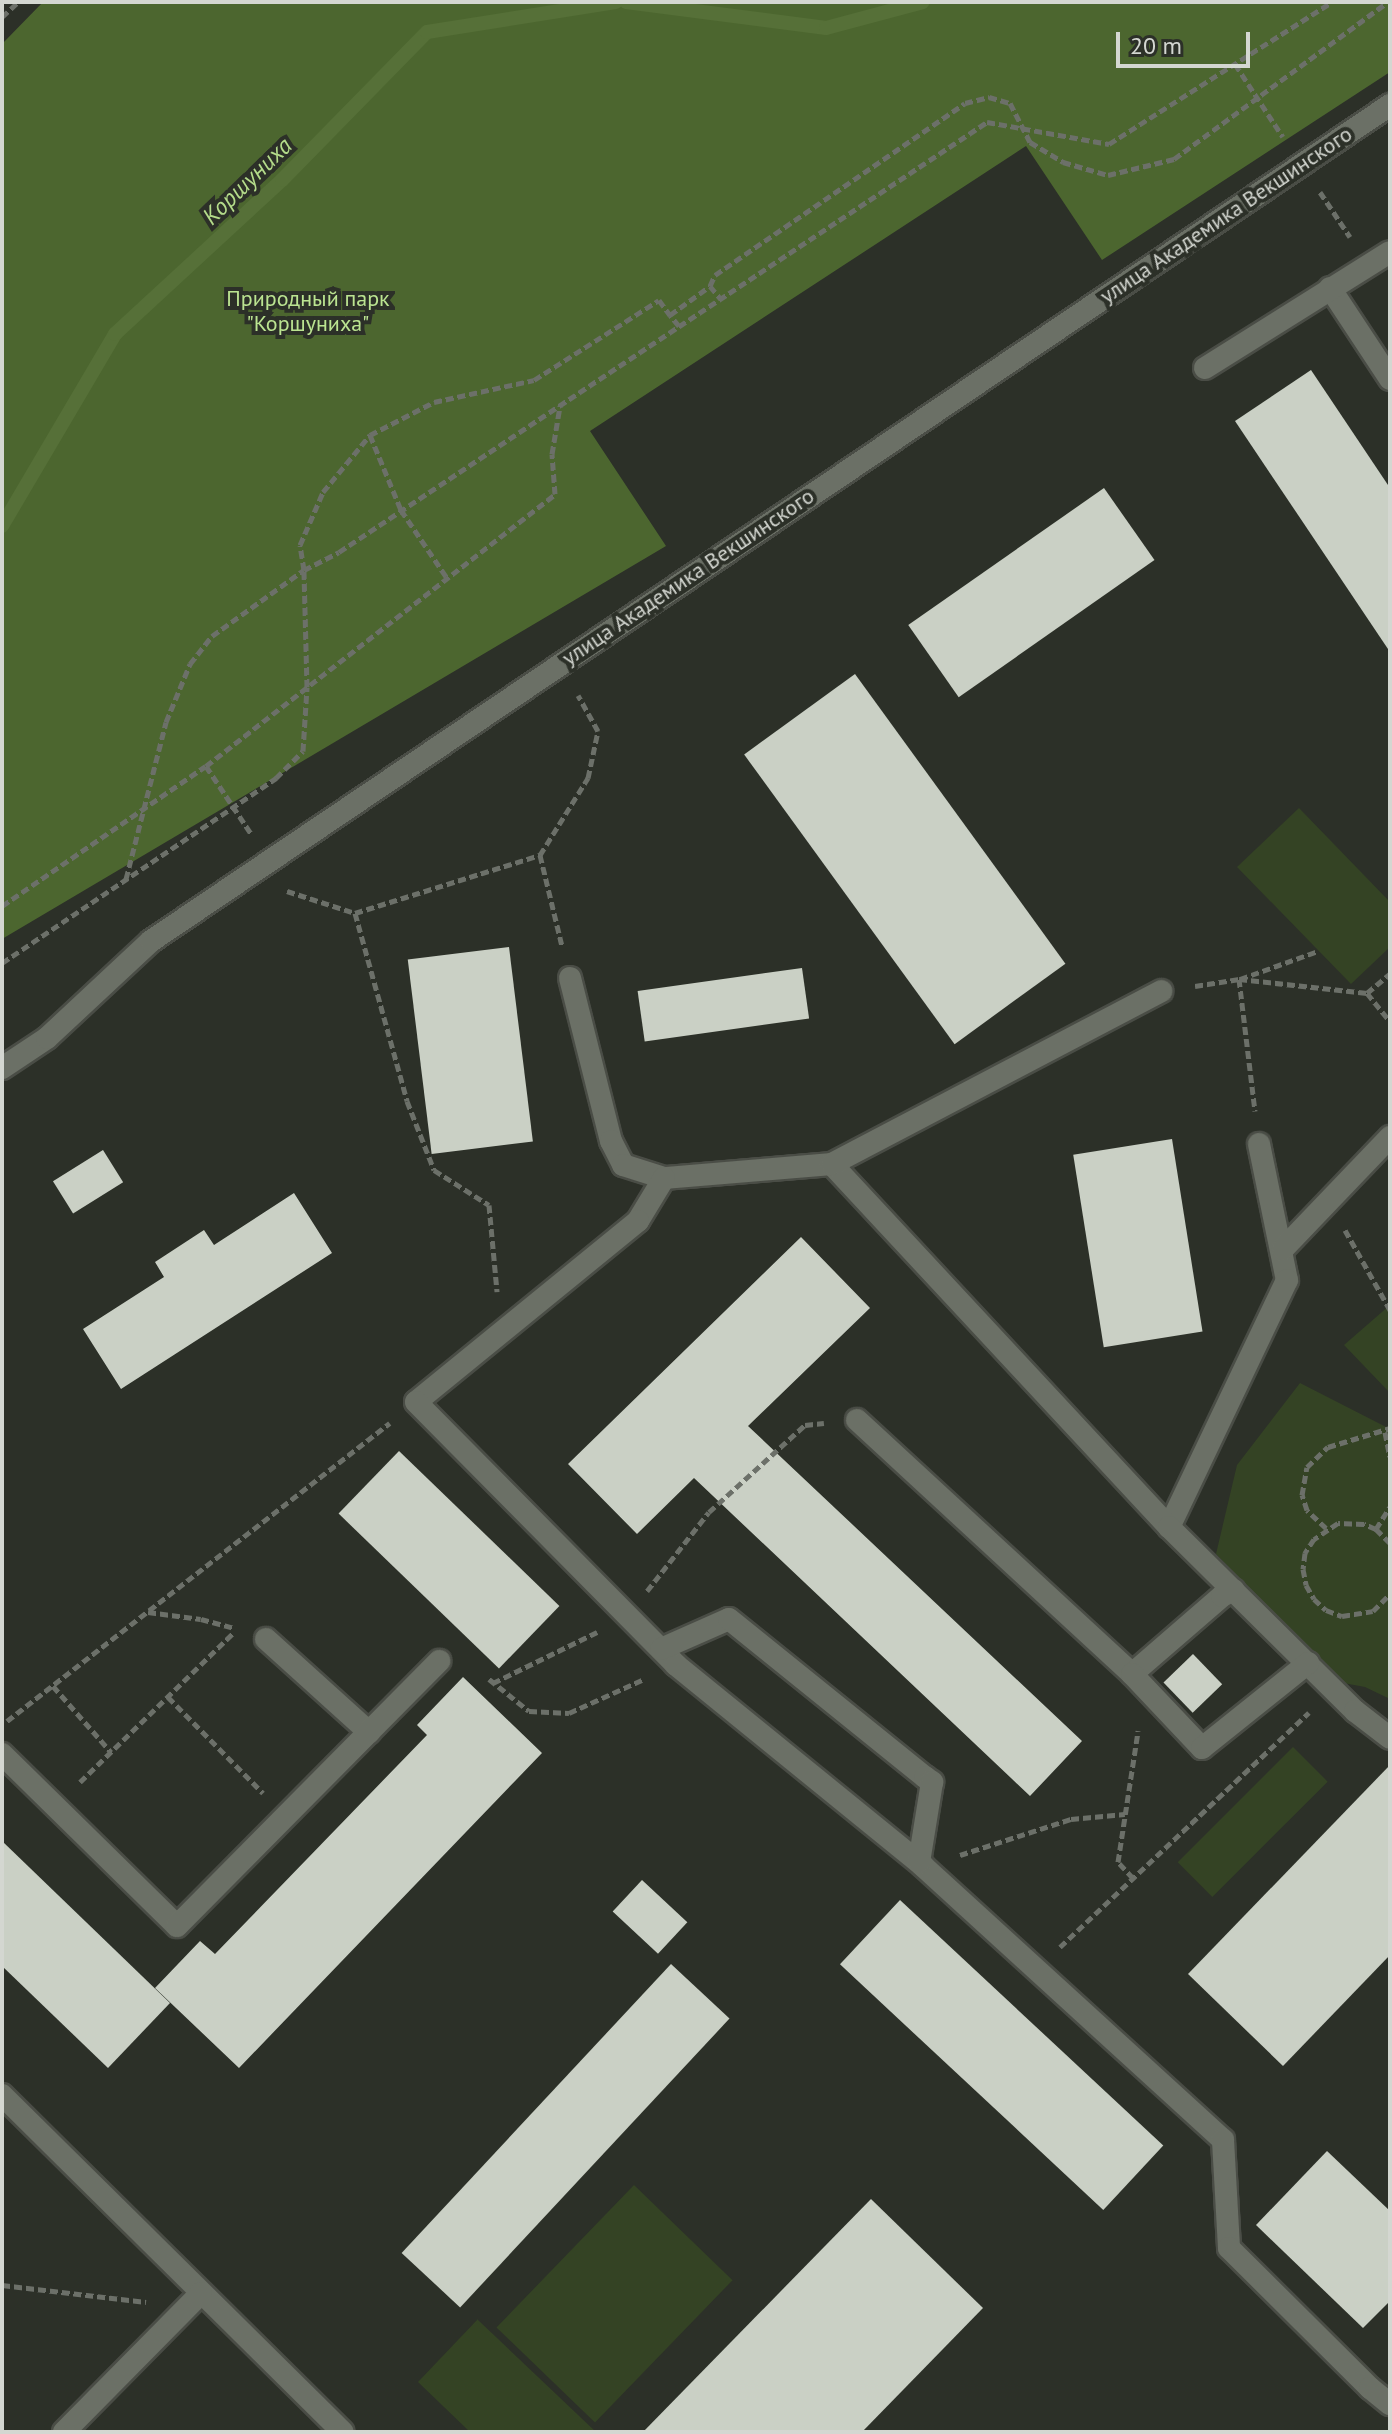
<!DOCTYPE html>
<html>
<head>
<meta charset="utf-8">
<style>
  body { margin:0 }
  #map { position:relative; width:1392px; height:2434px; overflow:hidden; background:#2c3028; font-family:"PT Sans",sans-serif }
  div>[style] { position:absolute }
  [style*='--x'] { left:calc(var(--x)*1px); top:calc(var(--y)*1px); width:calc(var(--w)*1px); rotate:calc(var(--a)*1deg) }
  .green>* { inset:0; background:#344324; transform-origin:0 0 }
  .forest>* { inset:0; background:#4c662f }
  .stream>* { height:14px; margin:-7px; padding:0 7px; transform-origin:7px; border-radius:7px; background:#567038 }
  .building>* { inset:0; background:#cad0c5; transform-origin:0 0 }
  .path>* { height:5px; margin-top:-2.5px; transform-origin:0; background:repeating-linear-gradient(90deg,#6c7069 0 8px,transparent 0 12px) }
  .roads { filter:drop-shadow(2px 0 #4a4d46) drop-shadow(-2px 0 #4a4d46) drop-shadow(0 2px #4a4d46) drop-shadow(0 -2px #4a4d46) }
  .service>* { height:22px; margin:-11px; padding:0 11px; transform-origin:11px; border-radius:11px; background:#6b7066 }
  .minor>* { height:22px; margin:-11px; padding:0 11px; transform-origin:11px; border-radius:11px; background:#6b7066 }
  span { translate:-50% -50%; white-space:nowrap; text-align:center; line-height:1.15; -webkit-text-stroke:8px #2c3028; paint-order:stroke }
  .street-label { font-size:22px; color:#d4d7d1 }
  .park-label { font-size:22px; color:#bbe491 }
  .water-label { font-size:24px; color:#b4dc8a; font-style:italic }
  .frame { position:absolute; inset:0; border:4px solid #d4d7d1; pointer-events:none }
  .scale { position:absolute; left:1116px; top:32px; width:134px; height:36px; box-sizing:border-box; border:4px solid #d4d7d1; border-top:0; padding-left:10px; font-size:24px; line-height:28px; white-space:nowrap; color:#d4d7d1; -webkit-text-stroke:6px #2c3028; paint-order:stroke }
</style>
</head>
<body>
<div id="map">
  <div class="green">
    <i style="clip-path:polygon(1299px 808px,1390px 902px,1390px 947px,1351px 984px,1237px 867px)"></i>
    <i style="clip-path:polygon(1390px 1305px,1390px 1393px,1344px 1345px)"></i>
    <i style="clip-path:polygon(1300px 1383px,1390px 1429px,1390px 1699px,1365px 1687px,1338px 1682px,1216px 1554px,1237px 1465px)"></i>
    <i style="left:1293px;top:1747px;width:49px;height:163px;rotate:45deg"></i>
    <i style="left:634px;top:2185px;width:137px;height:198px;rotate:44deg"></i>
    <i style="clip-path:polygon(478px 2319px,478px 2320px,596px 2432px,470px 2432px,418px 2382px)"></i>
  </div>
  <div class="forest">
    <i style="clip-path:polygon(43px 2px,1390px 2px,1390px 72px,1102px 260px,1026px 146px,590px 431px,666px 546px,2px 939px,2px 44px)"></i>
  </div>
  <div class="stream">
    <i style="--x:626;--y:2;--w:202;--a:7.4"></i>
    <i style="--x:826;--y:28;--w:100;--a:-15"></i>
    <i style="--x:2;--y:526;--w:223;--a:-59.5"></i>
    <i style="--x:115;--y:334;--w:227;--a:-42.7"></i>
    <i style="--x:282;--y:180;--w:207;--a:-45.6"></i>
    <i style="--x:427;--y:32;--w:191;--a:-9"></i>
  </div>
  <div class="building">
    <i style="clip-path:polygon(1311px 370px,1390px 488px,1390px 652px,1235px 421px)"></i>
    <i style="left:1104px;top:488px;width:88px;height:239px;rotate:55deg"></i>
    <i style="left:855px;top:674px;width:358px;height:137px;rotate:54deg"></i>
    <i style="left:509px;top:947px;width:196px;height:102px;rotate:83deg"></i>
    <i style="left:802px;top:968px;width:51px;height:166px;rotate:82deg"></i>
    <i style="left:1172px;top:1139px;width:195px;height:100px;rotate:81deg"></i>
    <i style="left:103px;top:1150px;width:38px;height:59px;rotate:58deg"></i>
    <i style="clip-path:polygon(294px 1193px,332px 1253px,121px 1389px,83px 1329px,164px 1277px,155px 1262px,204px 1230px,214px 1245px)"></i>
    <i style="clip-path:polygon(801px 1237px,870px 1308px,748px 1426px,1082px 1741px,1030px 1796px,694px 1478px,637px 1534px,568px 1464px)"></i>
    <i style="left:399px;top:1451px;width:223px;height:87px;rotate:44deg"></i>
    <i style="left:1193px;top:1654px;width:42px;height:41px;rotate:46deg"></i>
    <i style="clip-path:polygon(463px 1677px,542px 1753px,239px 2068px,155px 1988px,200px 1941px,215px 1954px,427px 1735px,417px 1725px)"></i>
    <i style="clip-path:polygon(1390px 1765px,1390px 1955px,1283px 2066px,1188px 1974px)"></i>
    <i style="clip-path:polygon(2px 1841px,170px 2003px,108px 2068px,2px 1966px)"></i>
    <i style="left:642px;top:1880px;width:62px;height:43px;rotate:43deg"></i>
    <i style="left:900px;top:1900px;width:360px;height:88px;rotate:43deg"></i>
    <i style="left:671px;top:1964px;width:80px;height:395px;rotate:43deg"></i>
    <i style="clip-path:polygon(1327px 2151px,1390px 2211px,1390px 2301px,1363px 2328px,1256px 2225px)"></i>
    <i style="clip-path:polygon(871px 2199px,983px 2308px,862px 2432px,643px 2432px)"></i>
  </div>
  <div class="path">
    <i style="--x:2;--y:17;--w:22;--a:-43"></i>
    <i style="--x:1235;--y:64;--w:87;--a:56.7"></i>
    <i style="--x:1320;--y:192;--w:54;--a:56.3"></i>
    <i style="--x:710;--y:286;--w:12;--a:-66"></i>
    <i style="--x:715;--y:275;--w:303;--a:-34.5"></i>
    <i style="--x:965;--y:103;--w:25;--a:-14"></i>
    <i style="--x:989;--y:97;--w:22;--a:16"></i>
    <i style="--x:1010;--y:103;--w:44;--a:62.9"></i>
    <i style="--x:1030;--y:142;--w:39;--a:31"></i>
    <i style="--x:1063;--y:162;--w:47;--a:16.1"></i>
    <i style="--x:1108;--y:175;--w:68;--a:-13.6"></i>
    <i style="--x:1174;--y:159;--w:265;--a:-36.3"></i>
    <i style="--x:679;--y:326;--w:14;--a:-129"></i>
    <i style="--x:670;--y:315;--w:49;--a:-35.9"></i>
    <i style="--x:710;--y:286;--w:17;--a:50"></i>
    <i style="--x:370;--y:435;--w:81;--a:67.5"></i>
    <i style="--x:401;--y:510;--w:82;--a:55.9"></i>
    <i style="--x:206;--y:766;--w:83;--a:56.3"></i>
    <i style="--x:540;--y:855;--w:94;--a:76.4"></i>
    <i style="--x:126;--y:879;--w:162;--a:-75.7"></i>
    <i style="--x:166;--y:722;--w:63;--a:-67.5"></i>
    <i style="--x:190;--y:664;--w:36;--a:-52"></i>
    <i style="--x:212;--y:636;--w:113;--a:-35.7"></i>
    <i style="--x:304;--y:570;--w:39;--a:-27"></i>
    <i style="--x:339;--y:552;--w:778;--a:-33.57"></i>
    <i style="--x:987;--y:122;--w:124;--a:10.2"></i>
    <i style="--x:1109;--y:144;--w:264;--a:-32.5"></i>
    <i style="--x:287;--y:891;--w:71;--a:17.9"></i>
    <i style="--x:355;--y:913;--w:195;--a:74.5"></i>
    <i style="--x:407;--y:1101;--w:74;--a:68.6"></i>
    <i style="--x:434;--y:1170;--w:65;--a:32.5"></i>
    <i style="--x:489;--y:1205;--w:87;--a:84.7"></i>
    <i style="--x:2;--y:906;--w:247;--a:-34.5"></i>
    <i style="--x:206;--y:766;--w:442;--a:-37.9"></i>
    <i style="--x:555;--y:494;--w:40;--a:-94.3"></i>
    <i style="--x:552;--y:454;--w:49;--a:-80.5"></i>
    <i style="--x:355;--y:913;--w:194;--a:-17.4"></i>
    <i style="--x:540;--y:855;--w:91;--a:-58.1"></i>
    <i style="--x:588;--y:778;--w:48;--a:-78"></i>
    <i style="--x:598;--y:731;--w:41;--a:-119.1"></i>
    <i style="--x:2;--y:963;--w:331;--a:-34"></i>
    <i style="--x:276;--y:778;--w:38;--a:-45"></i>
    <i style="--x:303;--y:751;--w:64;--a:-86.4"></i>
    <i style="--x:307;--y:687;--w:117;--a:-91.5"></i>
    <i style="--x:304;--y:570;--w:25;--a:-99"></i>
    <i style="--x:300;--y:545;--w:58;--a:-66.5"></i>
    <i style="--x:323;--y:492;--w:74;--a:-50.5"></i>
    <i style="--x:370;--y:435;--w:72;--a:-27.3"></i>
    <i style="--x:434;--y:402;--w:102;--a:-12.4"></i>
    <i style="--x:534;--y:380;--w:148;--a:-32.6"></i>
    <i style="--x:659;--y:300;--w:19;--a:54"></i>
    <i style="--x:1239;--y:979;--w:129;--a:6.2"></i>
    <i style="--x:1367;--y:993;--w:36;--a:51"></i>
    <i style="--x:1240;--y:979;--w:83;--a:-19.7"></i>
    <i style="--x:1195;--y:986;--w:45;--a:-9"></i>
    <i style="--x:1239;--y:979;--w:133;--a:83.1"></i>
    <i style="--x:1367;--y:993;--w:30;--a:-40"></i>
    <i style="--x:1345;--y:1230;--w:92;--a:60.6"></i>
    <i style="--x:1385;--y:1432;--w:25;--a:79"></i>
    <i style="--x:1326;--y:1528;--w:26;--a:-137"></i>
    <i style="--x:1307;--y:1510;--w:16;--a:-108"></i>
    <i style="--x:1302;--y:1495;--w:28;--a:-80"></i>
    <i style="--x:1307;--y:1467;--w:29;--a:-44"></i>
    <i style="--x:1328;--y:1447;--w:65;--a:-17"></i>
    <i style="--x:1376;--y:1529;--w:26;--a:-58"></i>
    <i style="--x:1390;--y:1543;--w:20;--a:-135"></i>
    <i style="--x:1376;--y:1529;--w:13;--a:-157"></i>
    <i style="--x:1364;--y:1524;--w:26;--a:-178"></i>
    <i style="--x:1338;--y:1523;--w:29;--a:146"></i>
    <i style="--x:1314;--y:1539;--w:17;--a:123"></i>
    <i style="--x:1305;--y:1553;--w:16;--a:97"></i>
    <i style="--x:1303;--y:1569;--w:16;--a:79"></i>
    <i style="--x:1306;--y:1585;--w:16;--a:60"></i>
    <i style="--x:1314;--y:1599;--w:16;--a:43"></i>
    <i style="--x:1326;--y:1610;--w:17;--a:21"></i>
    <i style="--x:1342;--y:1616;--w:31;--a:-9"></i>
    <i style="--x:1373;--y:1611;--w:24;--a:-45"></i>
    <i style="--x:647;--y:1591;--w:100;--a:-51.9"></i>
    <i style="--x:709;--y:1512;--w:130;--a:-42.2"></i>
    <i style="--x:805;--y:1425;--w:19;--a:-6"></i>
    <i style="--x:148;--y:1612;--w:53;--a:7.5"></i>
    <i style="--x:201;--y:1619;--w:35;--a:15"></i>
    <i style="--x:489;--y:1679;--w:51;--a:38.7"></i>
    <i style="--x:529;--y:1711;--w:40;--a:2.9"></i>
    <i style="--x:569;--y:1713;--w:80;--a:-24.3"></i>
    <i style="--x:493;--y:1683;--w:116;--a:-26.1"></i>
    <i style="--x:53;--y:1686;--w:88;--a:48.7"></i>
    <i style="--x:168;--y:1697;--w:135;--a:45.3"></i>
    <i style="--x:7;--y:1721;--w:485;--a:-37.9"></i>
    <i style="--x:80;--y:1782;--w:214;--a:-44.2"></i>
    <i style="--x:960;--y:1855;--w:117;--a:-18"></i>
    <i style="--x:1071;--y:1819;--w:54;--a:-5.3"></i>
    <i style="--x:1133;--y:1878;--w:22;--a:-133"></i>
    <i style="--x:1118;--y:1862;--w:133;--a:-81.3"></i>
    <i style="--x:1060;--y:1947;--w:342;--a:-43.3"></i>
    <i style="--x:2;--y:2285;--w:145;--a:6.7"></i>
  </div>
  <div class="roads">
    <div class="service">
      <i style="--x:1330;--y:288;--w:109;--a:56.6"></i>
      <i style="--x:1205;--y:368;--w:218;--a:-32.1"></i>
      <i style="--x:570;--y:978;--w:168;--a:75.9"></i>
      <i style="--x:611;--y:1141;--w:27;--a:63"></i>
      <i style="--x:623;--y:1165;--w:43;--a:17.6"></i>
      <i style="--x:1259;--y:1144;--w:139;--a:78.4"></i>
      <i style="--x:1287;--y:1280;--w:274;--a:115.5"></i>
      <i style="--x:1169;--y:1527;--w:495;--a:-132.9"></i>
      <i style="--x:832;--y:1164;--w:169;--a:175.2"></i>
      <i style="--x:664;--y:1178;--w:50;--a:121.2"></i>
      <i style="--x:638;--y:1221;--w:286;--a:140.8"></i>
      <i style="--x:416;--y:1402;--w:370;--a:45.3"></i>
      <i style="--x:676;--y:1665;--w:318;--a:39.1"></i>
      <i style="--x:923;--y:1866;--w:406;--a:42.4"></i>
      <i style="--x:1223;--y:2140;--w:108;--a:86.8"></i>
      <i style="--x:1229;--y:2248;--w:199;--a:44.8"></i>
      <i style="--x:1370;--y:2388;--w:26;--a:39"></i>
      <i style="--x:832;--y:1164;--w:372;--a:-27.7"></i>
      <i style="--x:1283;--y:1249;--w:155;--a:-46.3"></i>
      <i style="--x:857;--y:1420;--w:374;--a:42.7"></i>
      <i style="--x:1132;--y:1674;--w:119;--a:-40.9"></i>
      <i style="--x:1222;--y:1596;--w:13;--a:-27"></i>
      <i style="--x:1169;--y:1527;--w:262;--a:44.7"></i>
      <i style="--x:1355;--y:1711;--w:44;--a:37.6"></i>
      <i style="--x:266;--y:1639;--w:139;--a:42.1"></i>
      <i style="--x:661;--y:1649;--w:74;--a:-23.8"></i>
      <i style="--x:729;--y:1619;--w:252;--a:38.9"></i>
      <i style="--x:925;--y:1777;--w:9;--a:36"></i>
      <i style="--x:932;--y:1782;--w:81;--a:99.2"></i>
      <i style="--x:1132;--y:1674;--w:102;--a:46.6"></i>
      <i style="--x:1202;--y:1748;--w:136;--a:-38.7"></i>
      <i style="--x:2;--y:1754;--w:245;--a:44.5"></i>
      <i style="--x:177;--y:1926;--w:373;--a:-45.3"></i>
      <i style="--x:2;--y:2095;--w:479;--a:44.7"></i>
      <i style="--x:64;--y:2432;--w:195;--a:-45.4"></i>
    </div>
    <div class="minor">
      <i style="--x:2;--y:1068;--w:54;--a:-33.7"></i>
      <i style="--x:47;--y:1038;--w:142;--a:-43"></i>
      <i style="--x:151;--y:941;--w:1495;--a:-34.01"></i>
    </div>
  </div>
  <div class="street-label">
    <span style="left:1226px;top:215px;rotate:-34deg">улица Академика Векшинского</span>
    <span style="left:688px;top:577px;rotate:-34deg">улица Академика Векшинского</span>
  </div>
  <div class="park-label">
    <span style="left:308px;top:311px">Природный парк<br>"Коршуниха"</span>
  </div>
  <div class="water-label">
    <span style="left:247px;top:181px;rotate:-44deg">Коршуниха</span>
  </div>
  <div class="frame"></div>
  <div class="scale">20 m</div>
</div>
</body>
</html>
